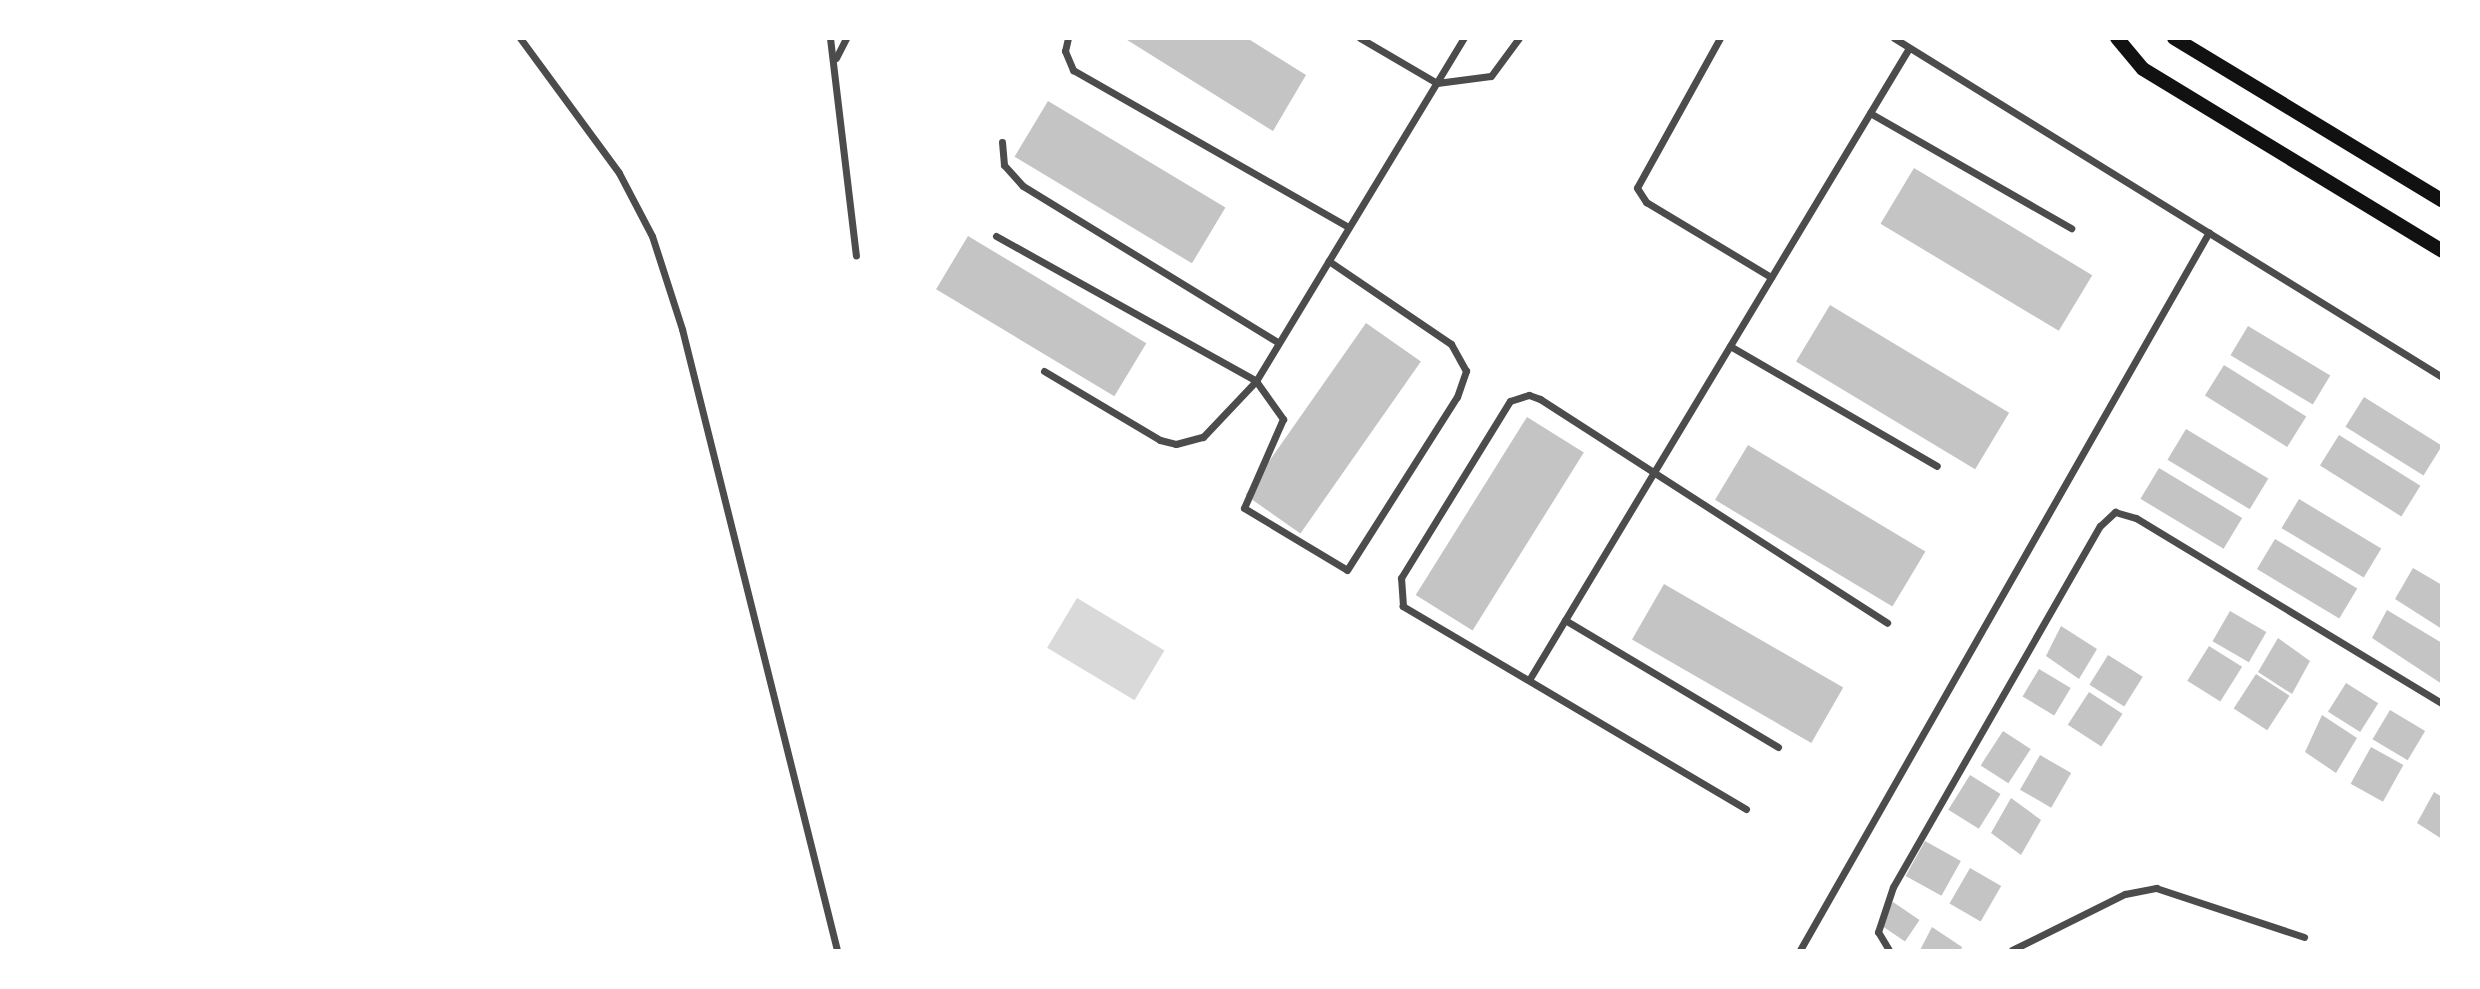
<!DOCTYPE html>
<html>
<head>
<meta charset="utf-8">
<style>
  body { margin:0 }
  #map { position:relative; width:2480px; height:989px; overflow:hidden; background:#fff; font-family:"Titillium Web",sans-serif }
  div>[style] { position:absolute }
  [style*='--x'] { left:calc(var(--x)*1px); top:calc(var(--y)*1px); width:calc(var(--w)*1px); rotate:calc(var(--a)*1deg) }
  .water>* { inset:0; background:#d9d9d9; transform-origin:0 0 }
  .building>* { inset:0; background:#c4c4c4; transform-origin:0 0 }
  .minor>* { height:7px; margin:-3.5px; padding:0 3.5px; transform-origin:3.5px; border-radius:3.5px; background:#4c4c4c }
  .secondary>* { height:14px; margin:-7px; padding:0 7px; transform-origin:7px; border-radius:7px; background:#111 }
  span { translate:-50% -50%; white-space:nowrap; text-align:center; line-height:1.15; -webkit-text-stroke:6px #fff; paint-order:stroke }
  .frame { position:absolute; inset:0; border:40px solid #fff; pointer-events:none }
</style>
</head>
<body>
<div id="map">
  <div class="water">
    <i style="left:1077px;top:598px;width:102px;height:58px;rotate:31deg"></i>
  </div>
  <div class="building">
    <i style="clip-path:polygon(1124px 38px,1247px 38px,1306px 75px,1273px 131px)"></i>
    <i style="left:1048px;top:101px;width:207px;height:65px;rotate:31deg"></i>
    <i style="left:1914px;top:168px;width:208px;height:65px;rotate:31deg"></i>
    <i style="left:968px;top:236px;width:208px;height:62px;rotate:31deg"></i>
    <i style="left:1830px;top:305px;width:209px;height:66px;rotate:31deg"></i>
    <i style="left:1366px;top:323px;width:67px;height:210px;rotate:35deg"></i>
    <i style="left:2248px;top:326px;width:96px;height:34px;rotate:31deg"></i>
    <i style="left:2224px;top:365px;width:97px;height:36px;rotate:32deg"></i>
    <i style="left:2364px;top:397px;width:92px;height:35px;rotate:32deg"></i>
    <i style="left:1527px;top:417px;width:67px;height:210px;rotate:32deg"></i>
    <i style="left:2186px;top:429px;width:96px;height:36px;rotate:31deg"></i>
    <i style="left:2339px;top:435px;width:96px;height:36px;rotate:32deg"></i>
    <i style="left:1748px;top:445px;width:207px;height:64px;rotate:31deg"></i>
    <i style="left:2159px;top:468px;width:97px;height:36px;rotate:31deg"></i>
    <i style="left:2299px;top:499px;width:96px;height:34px;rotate:31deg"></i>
    <i style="left:2275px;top:539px;width:96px;height:35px;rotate:31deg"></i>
    <i style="clip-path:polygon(2413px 568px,2442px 585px,2442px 629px,2395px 599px)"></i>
    <i style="left:1664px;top:584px;width:207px;height:64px;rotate:30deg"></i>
    <i style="clip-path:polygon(2387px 610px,2442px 643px,2442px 684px,2372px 638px)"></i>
    <i style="left:2230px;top:611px;width:42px;height:35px;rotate:30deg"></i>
    <i style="clip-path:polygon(2061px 626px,2097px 649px,2079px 679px,2046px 656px)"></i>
    <i style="clip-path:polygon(2278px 638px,2310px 661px,2292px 694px,2258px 672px)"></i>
    <i style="left:2209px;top:646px;width:39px;height:41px;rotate:32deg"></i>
    <i style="left:2108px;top:655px;width:41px;height:35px;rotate:32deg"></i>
    <i style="left:2039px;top:669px;width:37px;height:32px;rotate:31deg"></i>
    <i style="left:2256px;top:674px;width:40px;height:41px;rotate:33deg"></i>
    <i style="left:2346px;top:683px;width:38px;height:34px;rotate:32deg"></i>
    <i style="left:2089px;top:692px;width:40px;height:39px;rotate:33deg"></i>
    <i style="left:2390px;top:710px;width:41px;height:34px;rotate:31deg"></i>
    <i style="clip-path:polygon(2322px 715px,2357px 738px,2336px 773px,2305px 752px)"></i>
    <i style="left:2003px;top:731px;width:33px;height:41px;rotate:33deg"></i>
    <i style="left:2371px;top:747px;width:37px;height:42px;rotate:29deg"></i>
    <i style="left:2040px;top:755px;width:36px;height:40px;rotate:30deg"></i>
    <i style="left:1970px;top:775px;width:36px;height:41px;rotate:32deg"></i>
    <i style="clip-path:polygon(2434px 792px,2442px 797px,2442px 839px,2417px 823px)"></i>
    <i style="clip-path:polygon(2011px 798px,2041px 820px,2021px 855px,1991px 833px)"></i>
    <i style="left:1925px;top:841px;width:41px;height:40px;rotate:29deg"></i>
    <i style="left:1970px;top:868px;width:36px;height:41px;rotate:30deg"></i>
    <i style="left:1893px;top:902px;width:32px;height:26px;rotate:34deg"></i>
    <i style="clip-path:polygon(1932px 927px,1962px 947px,1961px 950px,1920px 950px)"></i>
  </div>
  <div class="minor">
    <i style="--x:520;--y:38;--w:167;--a:53.7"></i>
    <i style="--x:619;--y:173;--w:71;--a:62.4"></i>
    <i style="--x:652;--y:236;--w:98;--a:72.1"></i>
    <i style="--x:682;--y:329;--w:640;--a:75.99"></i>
    <i style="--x:830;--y:38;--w:219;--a:83.2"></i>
    <i style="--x:1068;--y:38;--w:13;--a:103"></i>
    <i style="--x:1065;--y:51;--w:21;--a:67"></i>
    <i style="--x:1073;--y:70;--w:315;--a:29.7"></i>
    <i style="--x:1360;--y:38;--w:89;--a:30.3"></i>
    <i style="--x:1437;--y:83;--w:54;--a:-7.4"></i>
    <i style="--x:1491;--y:76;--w:47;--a:-53.6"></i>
    <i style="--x:1720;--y:38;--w:171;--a:119"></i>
    <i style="--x:1637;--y:188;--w:17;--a:57"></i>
    <i style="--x:1646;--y:202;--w:146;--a:31"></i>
    <i style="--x:1894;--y:38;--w:644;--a:31.74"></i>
    <i style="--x:836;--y:58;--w:22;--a:-63"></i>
    <i style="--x:1870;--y:113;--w:232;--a:29.8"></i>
    <i style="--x:1002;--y:142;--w:23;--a:85"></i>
    <i style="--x:1004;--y:165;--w:28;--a:48"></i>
    <i style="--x:1023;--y:186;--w:299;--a:31.5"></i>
    <i style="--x:996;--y:236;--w:298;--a:29.1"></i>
    <i style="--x:1256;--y:381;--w:47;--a:54.6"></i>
    <i style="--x:1283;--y:419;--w:97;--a:113.7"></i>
    <i style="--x:1244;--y:508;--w:120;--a:31"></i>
    <i style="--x:1347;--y:570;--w:205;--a:-57.6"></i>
    <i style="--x:1457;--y:397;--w:28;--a:-71"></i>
    <i style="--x:1466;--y:371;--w:31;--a:-119"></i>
    <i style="--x:1451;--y:344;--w:148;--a:-145.8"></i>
    <i style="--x:1730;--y:346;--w:239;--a:30.1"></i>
    <i style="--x:1044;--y:371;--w:135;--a:30.7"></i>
    <i style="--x:1160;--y:440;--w:16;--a:14"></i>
    <i style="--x:1176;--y:444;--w:28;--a:-15"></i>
    <i style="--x:1203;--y:437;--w:77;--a:-46.6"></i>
    <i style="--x:1256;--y:381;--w:401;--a:-58.8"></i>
    <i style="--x:1565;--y:620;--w:248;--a:30.8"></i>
    <i style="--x:1529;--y:680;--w:737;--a:-58.98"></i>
    <i style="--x:1746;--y:809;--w:399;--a:-149.4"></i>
    <i style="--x:1403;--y:606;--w:28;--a:-94"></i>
    <i style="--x:1401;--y:578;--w:208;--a:-58.4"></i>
    <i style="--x:1510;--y:401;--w:20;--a:-18"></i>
    <i style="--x:1529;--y:395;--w:12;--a:20"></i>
    <i style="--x:1540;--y:399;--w:413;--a:32.8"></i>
    <i style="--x:1800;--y:950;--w:826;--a:-60.33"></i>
    <i style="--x:1889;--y:950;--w:21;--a:-121"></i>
    <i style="--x:1878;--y:932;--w:47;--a:-71.6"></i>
    <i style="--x:1893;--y:887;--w:416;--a:-60.2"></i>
    <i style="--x:2100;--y:526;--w:21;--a:-43"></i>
    <i style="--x:2115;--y:512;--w:22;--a:16"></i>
    <i style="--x:2136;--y:518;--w:358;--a:31.2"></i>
    <i style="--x:2012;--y:950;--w:126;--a:-26.4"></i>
    <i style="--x:2125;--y:894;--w:32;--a:-11"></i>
    <i style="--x:2156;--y:888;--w:156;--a:18.3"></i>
  </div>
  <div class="secondary">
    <i style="--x:2117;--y:38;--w:40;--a:50"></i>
    <i style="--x:2143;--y:69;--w:350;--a:31.3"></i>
    <i style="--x:2174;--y:38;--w:313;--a:31.2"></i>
  </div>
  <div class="frame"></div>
</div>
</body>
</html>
